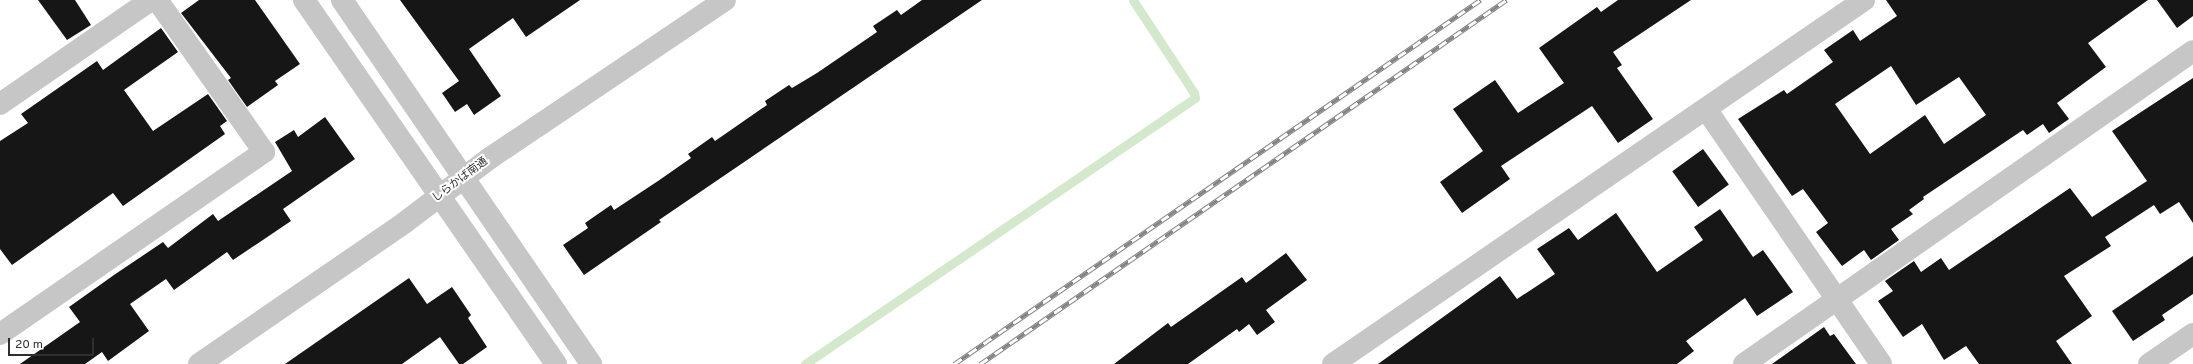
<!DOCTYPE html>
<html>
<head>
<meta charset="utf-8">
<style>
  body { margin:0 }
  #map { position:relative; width:2193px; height:364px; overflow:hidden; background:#fff; font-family:Overpass,"Noto Sans JP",sans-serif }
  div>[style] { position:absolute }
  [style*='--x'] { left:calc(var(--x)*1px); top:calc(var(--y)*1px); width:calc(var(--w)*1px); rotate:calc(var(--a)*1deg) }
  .stream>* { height:9px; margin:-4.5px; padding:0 4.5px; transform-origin:4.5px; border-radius:4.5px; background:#d4e9cc }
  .building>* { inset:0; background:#161616; transform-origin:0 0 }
  .minor>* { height:22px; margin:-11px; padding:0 11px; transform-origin:11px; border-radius:11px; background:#c6c6c6 }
  .tertiary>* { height:22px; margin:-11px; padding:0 11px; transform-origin:11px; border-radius:11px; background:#c6c6c6 }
  .rail>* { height:4.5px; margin-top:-2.25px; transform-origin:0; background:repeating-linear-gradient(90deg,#fff 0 9px,#848484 0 18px); box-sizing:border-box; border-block:1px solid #848484 }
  span { translate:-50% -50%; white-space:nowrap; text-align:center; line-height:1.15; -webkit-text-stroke:4px #fff; paint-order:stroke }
  .street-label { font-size:11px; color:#2f2f2f }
  .scale { position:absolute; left:8px; top:338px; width:86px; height:18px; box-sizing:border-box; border:2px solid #2f2f2f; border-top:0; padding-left:5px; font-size:12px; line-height:14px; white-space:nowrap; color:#2f2f2f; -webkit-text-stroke:3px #fff; paint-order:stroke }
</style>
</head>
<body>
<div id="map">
  <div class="stream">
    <i style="--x:805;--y:364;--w:472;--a:-34.3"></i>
    <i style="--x:1195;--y:98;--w:5;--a:-101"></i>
    <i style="--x:1194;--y:93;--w:111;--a:-123.3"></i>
  </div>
  <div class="building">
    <i style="clip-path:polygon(38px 0,75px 0,91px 25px,67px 40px)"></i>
    <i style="clip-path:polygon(199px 0,255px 0,300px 64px,275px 81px,278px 85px,247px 107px,228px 80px,231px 78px,181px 13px)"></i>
    <i style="clip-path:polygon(400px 0,580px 0,526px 37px,513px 18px,469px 49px,501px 96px,474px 115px,467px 104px,455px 112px,442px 93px,459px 81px)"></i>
    <i style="clip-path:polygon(922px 0,982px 0,659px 220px,661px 222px,584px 275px,563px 245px,588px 228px,585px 223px,611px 205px,614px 210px,658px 181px,691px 158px,688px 154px,712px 137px,715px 141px,767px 105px,765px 101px,789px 85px,792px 88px,817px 73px,877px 32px,873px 26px,897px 10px,901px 15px)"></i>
    <i style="clip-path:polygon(1618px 0,1691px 0,1613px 52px,1622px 65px,1617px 68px,1653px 119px,1618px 143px,1592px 106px,1501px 166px,1510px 179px,1462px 213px,1440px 182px,1483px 151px,1453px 109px,1495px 80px,1518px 113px,1564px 83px,1539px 48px,1597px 7px,1601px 12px)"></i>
    <i style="clip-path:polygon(evenodd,1886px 0,2148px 0,2088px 43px,2106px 67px,2057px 103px,2069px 119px,2049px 133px,2043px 124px,2027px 135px,2023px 130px,1923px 197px,1924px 199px,1909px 210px,1913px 214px,1891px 229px,1899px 240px,1871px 260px,1864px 250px,1842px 266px,1816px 232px,1828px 223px,1803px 189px,1792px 196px,1738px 119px,1784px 90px,1787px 94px,1833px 62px,1824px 50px,1853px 30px,1860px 41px,1897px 16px,1886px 0,1891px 66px,1916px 105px,1959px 77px,1986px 115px,1944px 144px,1925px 115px,1870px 154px,1835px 104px,1891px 66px)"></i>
    <i style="clip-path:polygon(2157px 0,2193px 0,2193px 16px,2177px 28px)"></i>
    <i style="clip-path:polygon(161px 28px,178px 52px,124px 90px,153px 131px,208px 94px,227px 121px,220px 126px,225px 134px,123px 206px,113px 193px,12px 265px,0 249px,0 141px,28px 123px,21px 114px,97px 61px,103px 70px)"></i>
    <i style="clip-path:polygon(2193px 78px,2193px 223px,2179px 202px,2160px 214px,2154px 205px,2105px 237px,2111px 246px,2064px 276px,2092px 316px,2056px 341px,2072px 364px,1979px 364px,1966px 346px,1944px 360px,1922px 324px,1903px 337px,1878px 301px,1893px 291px,1885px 281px,1914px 261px,1921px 272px,1941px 258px,1949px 270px,2070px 188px,2092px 217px,2147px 181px,2112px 131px)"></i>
    <i style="clip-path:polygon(325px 117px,355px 159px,283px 209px,291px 221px,233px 260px,227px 252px,174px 290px,166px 279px,130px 304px,149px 331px,108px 361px,102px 352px,85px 364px,20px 364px,80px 322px,69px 307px,114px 275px,163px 242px,168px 248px,213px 214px,218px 221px,292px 171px,275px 142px,294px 130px,298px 137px)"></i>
    <i style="left:1703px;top:149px;width:44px;height:38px;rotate:54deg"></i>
    <i style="clip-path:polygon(1720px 209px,1753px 257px,1763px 250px,1793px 292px,1757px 316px,1745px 298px,1686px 341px,1694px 351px,1677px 364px,1378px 364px,1500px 276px,1517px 299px,1555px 274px,1537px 249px,1569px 228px,1578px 240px,1616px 213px,1657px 272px,1703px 240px,1694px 227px)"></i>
    <i style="clip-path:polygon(1286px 253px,1307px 280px,1266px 310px,1275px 322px,1257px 335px,1249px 324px,1239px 332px,1237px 329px,1188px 364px,1114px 364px,1168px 323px,1171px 327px,1242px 277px,1246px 283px)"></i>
    <i style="clip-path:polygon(2193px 256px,2193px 294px,2162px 315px,2165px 320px,2133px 341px,2112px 311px)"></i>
    <i style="clip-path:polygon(409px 278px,427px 304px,452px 287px,471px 315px,468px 318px,487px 347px,463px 364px,459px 364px,440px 337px,402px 364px,285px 364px)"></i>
    <i style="clip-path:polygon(1824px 327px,1830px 336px,1834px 334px,1856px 364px,1772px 364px)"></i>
  </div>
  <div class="minor">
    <i style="--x:0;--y:104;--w:183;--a:-34.6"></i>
    <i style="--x:1706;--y:109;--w:309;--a:55.5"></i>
    <i style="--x:0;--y:334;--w:321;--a:-34.6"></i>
    <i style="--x:264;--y:152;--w:186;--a:-125.1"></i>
    <i style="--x:1333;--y:364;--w:644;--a:-34.43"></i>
    <i style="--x:1744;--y:364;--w:547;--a:-34.88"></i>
    <i style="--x:2149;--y:364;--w:53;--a:-34.3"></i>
  </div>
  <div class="tertiary">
    <i style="--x:304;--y:0;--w:443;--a:55.3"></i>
    <i style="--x:342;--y:0;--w:441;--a:55.6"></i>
    <i style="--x:199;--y:364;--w:249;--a:-34.5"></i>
    <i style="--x:404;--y:223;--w:108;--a:-37.1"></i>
    <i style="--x:490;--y:158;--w:283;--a:-33.9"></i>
  </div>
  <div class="rail">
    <i style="--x:954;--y:364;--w:640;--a:-34.68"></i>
    <i style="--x:980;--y:364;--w:640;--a:-34.68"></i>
  </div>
  <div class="street-label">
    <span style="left:460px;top:180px;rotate:-37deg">しらかば南通</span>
  </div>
  <div class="scale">20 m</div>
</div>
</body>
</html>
